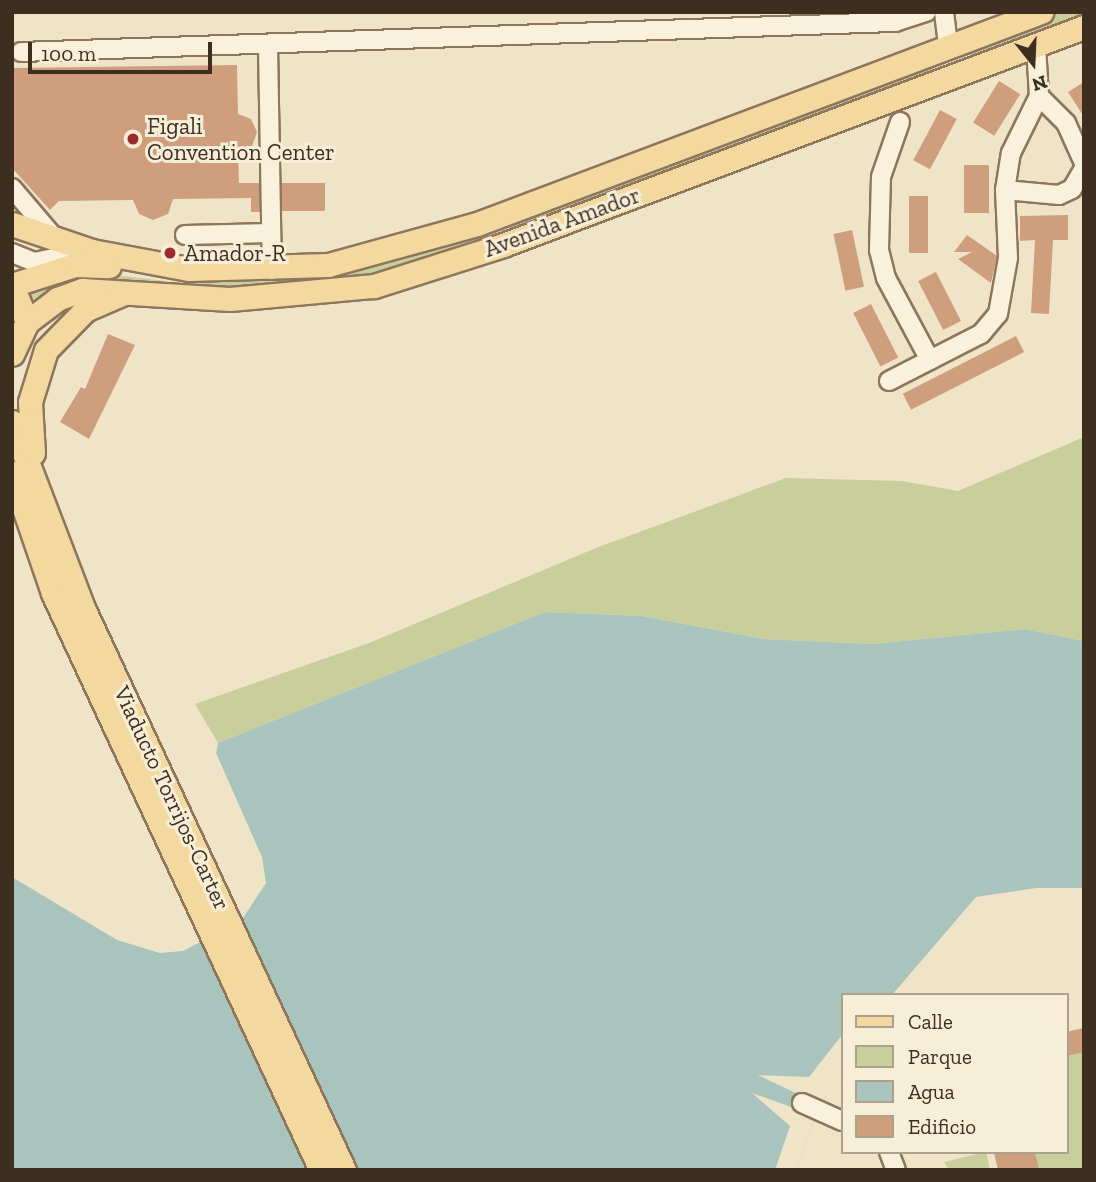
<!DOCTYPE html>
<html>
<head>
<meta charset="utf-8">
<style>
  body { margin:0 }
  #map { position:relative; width:1096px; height:1182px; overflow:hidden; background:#f0e4c8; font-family:"Zilla Slab",serif }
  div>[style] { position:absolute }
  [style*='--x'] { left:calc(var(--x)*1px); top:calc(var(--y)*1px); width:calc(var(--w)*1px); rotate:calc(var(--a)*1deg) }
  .green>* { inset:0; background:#c9cf9b }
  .water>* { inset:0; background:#a9c4bc }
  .pier>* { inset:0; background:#f0e4c8 }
  .building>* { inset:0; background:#cf9f7d; transform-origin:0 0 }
  .roads { filter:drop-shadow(2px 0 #8d765c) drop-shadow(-2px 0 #8d765c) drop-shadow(0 2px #8d765c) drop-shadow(0 -2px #8d765c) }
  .minor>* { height:18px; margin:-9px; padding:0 9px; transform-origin:9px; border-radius:9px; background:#faf1dc }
  .major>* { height:23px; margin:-11.5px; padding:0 11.5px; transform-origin:11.5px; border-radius:11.5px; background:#f3d9a0 }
  .dots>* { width:19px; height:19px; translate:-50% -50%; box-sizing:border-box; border:4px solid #f7eed8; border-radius:50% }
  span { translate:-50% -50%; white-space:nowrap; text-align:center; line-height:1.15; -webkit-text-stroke:6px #f7eed8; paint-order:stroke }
  .poi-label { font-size:23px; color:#3d2e20 }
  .left { translate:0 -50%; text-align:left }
  .street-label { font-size:23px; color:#3d2e20 }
  .frame { position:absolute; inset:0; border:14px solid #3d2e20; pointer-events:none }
  .legend { position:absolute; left:841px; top:993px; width:228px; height:161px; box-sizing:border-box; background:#f7eed8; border:2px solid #ada18e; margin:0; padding:9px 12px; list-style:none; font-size:21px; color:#3d2e20 }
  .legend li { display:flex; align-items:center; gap:14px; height:35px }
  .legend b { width:35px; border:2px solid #ada18e }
  .north { position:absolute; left:998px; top:28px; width:70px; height:70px; -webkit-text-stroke:5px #f7eed8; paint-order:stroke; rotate:162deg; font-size:19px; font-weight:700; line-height:28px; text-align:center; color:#3d2e20 }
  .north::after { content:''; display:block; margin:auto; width:24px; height:32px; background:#3d2e20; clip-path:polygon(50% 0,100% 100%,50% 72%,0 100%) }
  .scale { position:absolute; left:28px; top:42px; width:184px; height:32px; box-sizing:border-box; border:4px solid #3d2e20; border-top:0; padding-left:9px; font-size:21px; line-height:24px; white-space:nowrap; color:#3d2e20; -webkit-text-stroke:5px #f7eed8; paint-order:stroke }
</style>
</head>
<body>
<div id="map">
  <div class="green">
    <i style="clip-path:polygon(1060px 12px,1084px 12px,1084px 18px,970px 57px,971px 44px)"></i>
    <i style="clip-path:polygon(935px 62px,928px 76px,513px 231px,509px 228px,510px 223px)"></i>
    <i style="clip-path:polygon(472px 235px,470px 248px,378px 280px,280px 294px,76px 280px,30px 300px,23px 287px,91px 272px,190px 284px,315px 273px)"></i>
    <i style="clip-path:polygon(1084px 437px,1084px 641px,1025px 629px,872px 644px,764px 639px,642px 616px,545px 612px,218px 743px,195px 704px,369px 643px,596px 548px,786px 478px,902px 481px,958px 491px)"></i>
    <i style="clip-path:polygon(1084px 1028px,1084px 1170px,998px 1170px,994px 1152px,1066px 1152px,1066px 1032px)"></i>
    <i style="clip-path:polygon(986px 1152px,990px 1170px,949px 1170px,944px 1162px)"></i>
  </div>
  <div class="water">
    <i style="clip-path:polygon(545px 612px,642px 616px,764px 639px,872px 644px,1025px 629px,1084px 641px,1084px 888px,1036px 888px,976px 897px,892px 995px,842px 995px,842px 1081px,824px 1099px,805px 1097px,799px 1110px,814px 1119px,796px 1170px,12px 1170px,12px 877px,117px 940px,160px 953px,183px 951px,241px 921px,266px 883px,262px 857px,216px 753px,218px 743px)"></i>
  </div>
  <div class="pier">
    <i style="clip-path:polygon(842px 1035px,842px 1081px,824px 1099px,807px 1097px,805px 1114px,814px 1119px,796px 1170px,775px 1170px,790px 1126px,752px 1093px,799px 1110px,804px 1097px,758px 1075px,809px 1077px)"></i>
  </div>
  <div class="building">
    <i style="clip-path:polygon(237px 65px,238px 114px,251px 119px,257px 132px,252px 146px,238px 152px,239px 183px,259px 183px,260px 212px,251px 212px,251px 198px,173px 199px,168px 214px,153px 220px,139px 214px,133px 200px,59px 201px,50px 210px,12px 168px,12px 68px)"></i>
    <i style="left:999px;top:81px;width:25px;height:49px;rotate:32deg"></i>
    <i style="clip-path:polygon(1084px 82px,1084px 117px,1068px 92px)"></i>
    <i style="left:940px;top:110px;width:19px;height:57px;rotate:28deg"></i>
    <i style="left:964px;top:165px;width:25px;height:48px"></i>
    <i style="left:282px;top:183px;width:43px;height:28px"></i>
    <i style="left:909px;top:196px;width:19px;height:57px"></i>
    <i style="clip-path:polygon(1068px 215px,1068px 240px,1053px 240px,1049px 314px,1031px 313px,1035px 240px,1020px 241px,1020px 216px)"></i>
    <i style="left:852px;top:230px;width:58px;height:19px;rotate:78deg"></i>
    <i style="clip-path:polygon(967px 235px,997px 256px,991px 283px,958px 259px,972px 252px,954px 252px)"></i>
    <i style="left:936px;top:272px;width:55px;height:20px;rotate:63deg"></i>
    <i style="left:871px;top:304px;width:60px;height:20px;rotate:63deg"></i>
    <i style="clip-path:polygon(108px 334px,135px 345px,89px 439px,60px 422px,81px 387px,85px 389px)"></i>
    <i style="left:1016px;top:336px;width:18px;height:127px;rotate:63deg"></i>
    <i style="clip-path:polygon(1084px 1028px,1084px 1052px,1066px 1056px,1066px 1032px)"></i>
    <i style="clip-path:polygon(994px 1152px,1035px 1152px,1039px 1170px,998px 1170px)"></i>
  </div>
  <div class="roads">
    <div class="minor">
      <i style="--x:944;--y:12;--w:34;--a:83"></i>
      <i style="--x:268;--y:46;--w:224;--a:89"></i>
      <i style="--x:21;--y:52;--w:875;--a:-1.97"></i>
      <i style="--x:895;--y:22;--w:33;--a:-18"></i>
      <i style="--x:1039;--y:96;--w:38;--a:45"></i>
      <i style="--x:1066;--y:123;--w:44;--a:65.8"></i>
      <i style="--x:900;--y:122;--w:58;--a:109.1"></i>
      <i style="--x:881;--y:177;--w:73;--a:91.6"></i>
      <i style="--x:879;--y:250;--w:29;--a:76"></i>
      <i style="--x:886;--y:278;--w:93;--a:61.8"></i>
      <i style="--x:12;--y:188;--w:70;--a:49.7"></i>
      <i style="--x:1005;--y:190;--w:54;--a:5.3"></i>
      <i style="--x:1059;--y:195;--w:14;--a:-25"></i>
      <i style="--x:1072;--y:189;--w:24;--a:-60"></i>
      <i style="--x:185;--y:235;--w:86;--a:-1.3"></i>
      <i style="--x:12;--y:253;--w:24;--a:22"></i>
      <i style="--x:34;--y:262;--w:55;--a:-11.5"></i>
      <i style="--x:889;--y:381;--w:103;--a:-27.1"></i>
      <i style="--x:981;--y:334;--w:26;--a:-50"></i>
      <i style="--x:998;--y:314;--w:57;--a:-79.9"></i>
      <i style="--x:1008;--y:258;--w:68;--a:-92.5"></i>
      <i style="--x:1005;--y:190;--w:37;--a:-81"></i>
      <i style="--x:1011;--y:153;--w:64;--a:-63.8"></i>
      <i style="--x:1039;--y:96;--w:51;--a:-93.4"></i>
      <i style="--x:802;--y:1103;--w:44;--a:24.2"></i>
      <i style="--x:889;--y:1152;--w:19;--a:69"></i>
    </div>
    <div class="major">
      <i style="--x:12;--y:224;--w:84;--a:18.6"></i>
      <i style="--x:92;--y:251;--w:98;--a:10.6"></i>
      <i style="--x:188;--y:269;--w:140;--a:-1.6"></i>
      <i style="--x:328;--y:265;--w:155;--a:-15.4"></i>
      <i style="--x:477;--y:224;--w:603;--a:-20.6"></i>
      <i style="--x:12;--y:285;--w:66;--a:-17.6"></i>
      <i style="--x:75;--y:265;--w:34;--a:2"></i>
      <i style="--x:12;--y:286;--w:39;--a:67"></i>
      <i style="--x:27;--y:322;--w:35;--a:115"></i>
      <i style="--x:27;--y:322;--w:38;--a:-37"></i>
      <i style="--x:57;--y:299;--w:27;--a:-20"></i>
      <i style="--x:82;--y:290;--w:148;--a:3.5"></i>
      <i style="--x:230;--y:299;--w:145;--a:-5.2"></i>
      <i style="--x:374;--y:286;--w:135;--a:-17.6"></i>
      <i style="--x:503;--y:245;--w:621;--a:-20.57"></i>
      <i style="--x:12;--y:422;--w:199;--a:69.1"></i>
      <i style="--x:83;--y:608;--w:620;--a:65.09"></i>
      <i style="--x:33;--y:453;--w:51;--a:-93.4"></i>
      <i style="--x:30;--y:402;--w:54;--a:-72.9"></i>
      <i style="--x:46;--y:350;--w:56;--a:-45.7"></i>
      <i style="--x:85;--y:310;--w:40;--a:-23.4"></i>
      <i style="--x:12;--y:473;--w:127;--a:71.1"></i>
      <i style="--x:53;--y:593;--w:636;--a:65.09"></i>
    </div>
  </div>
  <div class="dots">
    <i style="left:133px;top:139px;background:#9e2a2b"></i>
    <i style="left:170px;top:253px;background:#9e2a2b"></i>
  </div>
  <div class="poi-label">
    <span class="left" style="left:147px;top:139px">Figali<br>Convention Center</span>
    <span class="left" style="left:184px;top:253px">Amador-R</span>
  </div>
  <div class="street-label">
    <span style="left:562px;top:222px;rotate:-20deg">Avenida Amador</span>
    <span style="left:172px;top:798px;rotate:65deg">Viaducto Torrijos-Carter</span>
  </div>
  <div class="frame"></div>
  <ul class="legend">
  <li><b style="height:9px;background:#f3d9a0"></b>Calle</li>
  <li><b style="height:19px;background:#c9cf9b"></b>Parque</li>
  <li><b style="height:19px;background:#a9c4bc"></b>Agua</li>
  <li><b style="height:19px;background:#cf9f7d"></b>Edificio</li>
  </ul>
  <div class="north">N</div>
  <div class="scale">100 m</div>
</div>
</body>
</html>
